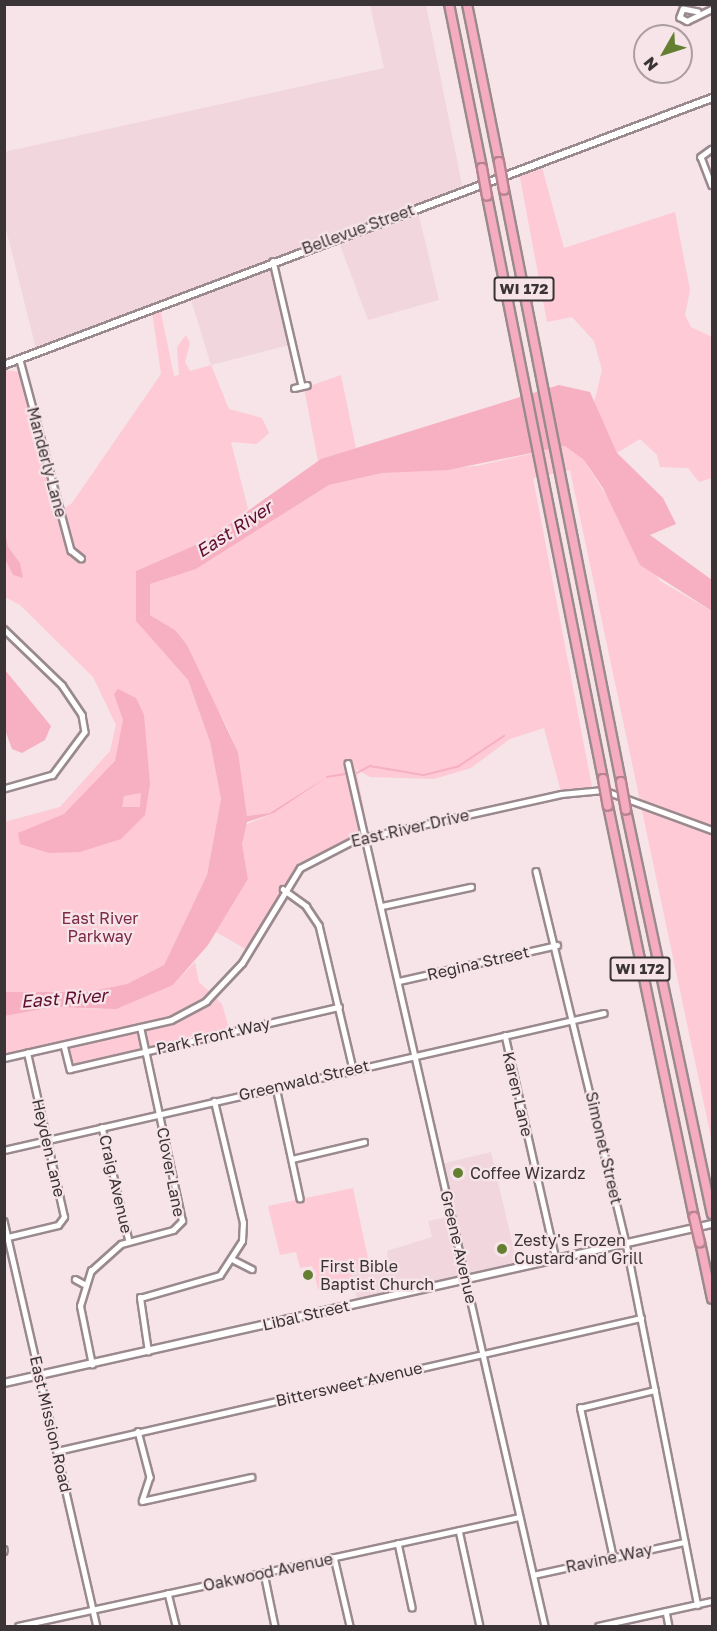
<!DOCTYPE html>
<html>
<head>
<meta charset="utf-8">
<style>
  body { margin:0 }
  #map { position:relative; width:717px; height:1631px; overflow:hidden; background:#f6e4e8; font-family:"Golos Text",sans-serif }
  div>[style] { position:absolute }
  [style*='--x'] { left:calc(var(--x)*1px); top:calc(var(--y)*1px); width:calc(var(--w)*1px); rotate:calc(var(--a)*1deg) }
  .built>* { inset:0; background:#f1d7dd }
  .green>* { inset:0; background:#fdcad6 }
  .water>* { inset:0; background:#f7afc2 }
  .stream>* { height:1.5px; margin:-0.75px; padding:0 0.75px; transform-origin:0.75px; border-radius:0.75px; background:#f7afc2 }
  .roads { filter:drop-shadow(2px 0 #9a8a8e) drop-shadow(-2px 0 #9a8a8e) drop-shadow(0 2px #9a8a8e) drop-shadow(0 -2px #9a8a8e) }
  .street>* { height:4.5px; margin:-2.25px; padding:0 2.25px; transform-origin:2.25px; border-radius:2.25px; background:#fff }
  .secondary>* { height:6px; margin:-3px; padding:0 3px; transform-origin:3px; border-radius:3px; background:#fff }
  .highway>* { height:8px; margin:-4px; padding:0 4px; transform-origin:4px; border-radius:4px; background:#f6acc0 }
  .bridges { filter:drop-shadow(2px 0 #b58290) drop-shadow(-2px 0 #b58290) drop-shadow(0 2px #b58290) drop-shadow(0 -2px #b58290) }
  .highway-bridge>* { height:8px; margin:-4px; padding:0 4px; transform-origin:4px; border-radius:4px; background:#f6acc0 }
  .dots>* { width:16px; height:16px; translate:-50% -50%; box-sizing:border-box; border:3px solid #f6e4e8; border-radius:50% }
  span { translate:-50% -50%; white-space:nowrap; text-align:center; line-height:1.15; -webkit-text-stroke:4.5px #f6e4e8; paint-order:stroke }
  .shield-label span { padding:2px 4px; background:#f6e4e8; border:2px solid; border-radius:4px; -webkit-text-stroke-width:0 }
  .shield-label { font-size:15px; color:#3b3436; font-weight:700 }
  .street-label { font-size:16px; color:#3b3436 }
  .park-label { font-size:16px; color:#7b2946 }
  .poi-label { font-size:16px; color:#3b3436 }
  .left { translate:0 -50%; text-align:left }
  .water-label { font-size:18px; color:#5f0d2f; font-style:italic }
  .frame { position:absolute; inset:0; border:6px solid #3b3436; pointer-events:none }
  .north { position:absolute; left:633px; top:24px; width:60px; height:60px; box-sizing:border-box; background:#f6e4e8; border:2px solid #ab9ea1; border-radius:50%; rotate:231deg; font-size:16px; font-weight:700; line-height:24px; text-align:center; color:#3b3436 }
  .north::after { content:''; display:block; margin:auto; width:21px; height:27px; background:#657f32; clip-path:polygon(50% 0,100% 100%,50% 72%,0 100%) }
</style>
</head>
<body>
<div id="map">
  <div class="built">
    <i style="clip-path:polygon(370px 5px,426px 5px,463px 190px,417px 207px,439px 300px,368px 320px,337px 237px,273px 261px,293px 344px,211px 365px,189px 293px,37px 353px,5px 225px,4px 152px,384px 68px)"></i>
    <i style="clip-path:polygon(491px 1152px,518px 1267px,358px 1304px,350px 1267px,388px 1263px,387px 1251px,432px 1237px,428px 1221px,452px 1216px,441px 1164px)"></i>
  </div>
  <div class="green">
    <i style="clip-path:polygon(541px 164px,564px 248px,675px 212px,690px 290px,685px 315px,691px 327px,712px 337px,712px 478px,699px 482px,688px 468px,660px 467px,657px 455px,640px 439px,617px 453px,594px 403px,602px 370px,594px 341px,572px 317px,547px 322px,519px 172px)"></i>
    <i style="clip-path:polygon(160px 308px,174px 376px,179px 375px,177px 347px,186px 335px,190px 343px,185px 362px,190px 371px,211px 365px,229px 409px,262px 418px,269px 433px,257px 444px,231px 442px,248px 509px,207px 540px,136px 571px,150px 584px,196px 569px,329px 485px,382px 473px,477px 466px,565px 446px,584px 460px,660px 581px,712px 611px,712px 1142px,570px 470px,533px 478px,592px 787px,561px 792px,544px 728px,510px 739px,471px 768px,434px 779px,370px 777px,356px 769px,369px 835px,330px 848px,300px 868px,249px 951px,216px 932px,248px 879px,242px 844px,245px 825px,274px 813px,313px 786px,268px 813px,247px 816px,238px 752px,227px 727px,175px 630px,150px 615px,149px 608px,145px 631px,188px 680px,210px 742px,221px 799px,207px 875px,164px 965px,127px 984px,87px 992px,5px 992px,4px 822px,60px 807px,110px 751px,116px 725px,93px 677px,20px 605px,5px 597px,5px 370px,20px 372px,57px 513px,72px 503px,161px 374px,152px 311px)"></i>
    <i style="clip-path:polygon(341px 375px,356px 448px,318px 461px,304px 388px)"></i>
    <i style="clip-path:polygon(195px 962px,199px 982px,222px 1004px,229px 1029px,74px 1064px,67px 1040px,5px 1054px,5px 1016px,53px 1007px,100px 1009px,173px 985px)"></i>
    <i style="clip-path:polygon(353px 1188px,369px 1263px,350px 1267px,353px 1281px,318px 1289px,312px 1266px,300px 1268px,296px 1252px,280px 1255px,268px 1206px)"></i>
  </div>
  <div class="water">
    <i style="clip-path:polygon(559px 385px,590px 392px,617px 453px,663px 498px,676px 524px,650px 535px,712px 580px,712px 611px,640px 565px,603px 488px,584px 460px,565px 446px,448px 470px,382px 473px,329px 485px,196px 569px,150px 584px,150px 615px,175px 630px,187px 645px,238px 752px,247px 816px,269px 813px,327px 777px,274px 813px,247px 822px,242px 844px,248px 879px,208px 945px,173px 985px,116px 1009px,53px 1007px,5px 1016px,5px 992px,87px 992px,127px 984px,164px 965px,207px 875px,221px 799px,210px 742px,188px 680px,136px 621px,136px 571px,207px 540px,321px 459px)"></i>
    <i style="clip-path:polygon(4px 529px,8px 547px,20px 563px,23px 578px,13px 575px,5px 559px)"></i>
    <i style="clip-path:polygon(5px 670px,51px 726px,45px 740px,22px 753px,12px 749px,5px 730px)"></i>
    <i style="clip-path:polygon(evenodd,118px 689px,136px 698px,144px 715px,150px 784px,145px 815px,121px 839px,80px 852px,49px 853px,20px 844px,18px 833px,64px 814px,115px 761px,123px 720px,114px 694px,118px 689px,141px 793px,140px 807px,122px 807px,124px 796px,141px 793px)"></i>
  </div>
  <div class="stream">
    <i style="--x:357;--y:773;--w:15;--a:-28"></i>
    <i style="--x:370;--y:766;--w:55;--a:9.5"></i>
    <i style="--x:424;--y:775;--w:36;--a:-14"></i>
    <i style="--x:459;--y:766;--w:54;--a:-33.7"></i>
    <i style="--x:327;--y:777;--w:18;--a:-9"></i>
  </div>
  <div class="roads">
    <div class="street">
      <i style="--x:698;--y:12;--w:15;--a:-169"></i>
      <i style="--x:683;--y:9;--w:9;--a:111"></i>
      <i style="--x:680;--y:17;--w:8;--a:30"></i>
      <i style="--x:687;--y:21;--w:28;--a:-26"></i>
      <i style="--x:712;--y:149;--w:14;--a:144"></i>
      <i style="--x:701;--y:157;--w:30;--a:69"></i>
      <i style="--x:273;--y:261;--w:128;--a:76.9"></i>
      <i style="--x:20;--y:360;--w:197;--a:75"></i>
      <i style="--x:71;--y:550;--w:13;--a:39"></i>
      <i style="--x:294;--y:388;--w:13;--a:-13"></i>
      <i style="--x:4;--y:629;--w:81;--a:44"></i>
      <i style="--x:62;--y:685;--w:36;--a:56"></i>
      <i style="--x:82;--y:715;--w:17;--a:80"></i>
      <i style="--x:85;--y:732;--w:54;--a:126.7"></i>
      <i style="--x:53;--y:775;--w:51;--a:164.1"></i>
      <i style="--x:348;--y:763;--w:885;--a:77.14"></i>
      <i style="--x:536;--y:871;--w:383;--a:76.4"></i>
      <i style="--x:626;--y:1243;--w:369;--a:78.8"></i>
      <i style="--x:283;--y:889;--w:29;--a:36"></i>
      <i style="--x:306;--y:906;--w:23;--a:56"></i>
      <i style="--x:319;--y:925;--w:148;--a:76.7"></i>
      <i style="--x:382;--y:906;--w:91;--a:-12.1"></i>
      <i style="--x:399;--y:981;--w:162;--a:-12.8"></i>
      <i style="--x:505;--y:1035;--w:230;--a:77.2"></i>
      <i style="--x:64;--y:1045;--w:25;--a:76"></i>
      <i style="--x:70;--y:1069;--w:276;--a:-13"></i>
      <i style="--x:4;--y:1058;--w:171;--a:-12.8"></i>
      <i style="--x:171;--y:1020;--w:40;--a:-28"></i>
      <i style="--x:206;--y:1001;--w:52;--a:-46.5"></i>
      <i style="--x:242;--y:963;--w:111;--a:-58.6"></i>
      <i style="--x:300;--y:868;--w:61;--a:-27.4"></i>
      <i style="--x:354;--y:840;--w:212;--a:-12.5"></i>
      <i style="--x:561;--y:794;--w:42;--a:-5.4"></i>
      <i style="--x:603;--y:790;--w:116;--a:20.2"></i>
      <i style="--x:276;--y:1087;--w:114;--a:77.8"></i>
      <i style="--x:102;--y:1127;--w:117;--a:76.7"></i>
      <i style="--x:4;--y:1150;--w:615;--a:-12.86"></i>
      <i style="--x:292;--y:1159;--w:74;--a:-13.3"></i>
      <i style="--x:4;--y:1221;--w:416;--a:77.1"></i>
      <i style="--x:8;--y:1237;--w:51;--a:-13.5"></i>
      <i style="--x:58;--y:1225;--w:10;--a:-53"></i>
      <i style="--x:64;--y:1217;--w:168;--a:-102.7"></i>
      <i style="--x:234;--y:1260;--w:20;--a:27"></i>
      <i style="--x:75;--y:1279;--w:10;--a:29"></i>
      <i style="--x:148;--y:1352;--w:55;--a:-98.4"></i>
      <i style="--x:140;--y:1298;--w:83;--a:-16"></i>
      <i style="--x:220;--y:1275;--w:40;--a:-57.1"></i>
      <i style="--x:242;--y:1241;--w:18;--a:-87"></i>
      <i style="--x:243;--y:1223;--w:125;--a:-103.4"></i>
      <i style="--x:92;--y:1365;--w:60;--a:-101.5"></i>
      <i style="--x:80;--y:1306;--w:37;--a:-73"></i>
      <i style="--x:91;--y:1271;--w:40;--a:-42"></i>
      <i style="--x:121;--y:1244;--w:54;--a:-15.1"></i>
      <i style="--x:173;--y:1230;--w:13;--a:-45"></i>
      <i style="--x:182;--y:1221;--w:198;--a:-102.2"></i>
      <i style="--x:138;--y:1431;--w:48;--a:75.4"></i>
      <i style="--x:150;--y:1477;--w:25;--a:108"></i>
      <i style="--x:142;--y:1501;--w:112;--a:-12.4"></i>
      <i style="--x:57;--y:1451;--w:599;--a:-12.83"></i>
      <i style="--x:459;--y:1530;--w:98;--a:77.7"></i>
      <i style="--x:398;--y:1543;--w:66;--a:77.7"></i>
      <i style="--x:4;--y:1549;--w:2;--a:90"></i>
      <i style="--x:334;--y:1557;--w:71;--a:76.9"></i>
      <i style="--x:613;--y:1558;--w:154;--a:-102.4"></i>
      <i style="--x:580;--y:1408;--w:77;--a:-13.5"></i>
      <i style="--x:264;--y:1573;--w:54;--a:78.3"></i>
      <i style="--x:533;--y:1575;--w:155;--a:-12.3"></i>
      <i style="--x:168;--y:1593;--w:34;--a:76"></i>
      <i style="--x:666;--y:1611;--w:15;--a:79"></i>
      <i style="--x:18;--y:1626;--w:513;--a:-12.27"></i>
      <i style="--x:598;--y:1626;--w:117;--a:-12.4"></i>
    </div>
    <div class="secondary">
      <i style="--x:4;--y:365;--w:757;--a:-20.66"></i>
      <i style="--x:4;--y:1383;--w:726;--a:-12.66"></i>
    </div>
    <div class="highway">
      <i style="--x:449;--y:4;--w:167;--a:78.6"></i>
      <i style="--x:467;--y:4;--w:161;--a:78.6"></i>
      <i style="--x:504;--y:190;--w:603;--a:78.82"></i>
      <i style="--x:487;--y:196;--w:594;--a:78.75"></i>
      <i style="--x:608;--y:806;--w:420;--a:78.2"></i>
      <i style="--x:626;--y:810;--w:413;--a:78"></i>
      <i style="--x:700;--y:1242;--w:58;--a:78.1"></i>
    </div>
  </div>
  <div class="bridges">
    <div class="highway-bridge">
      <i style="--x:499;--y:162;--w:28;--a:80"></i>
      <i style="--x:482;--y:168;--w:28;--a:80"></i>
      <i style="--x:603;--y:779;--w:27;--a:80"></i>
      <i style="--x:621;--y:782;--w:28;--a:80"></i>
      <i style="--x:694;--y:1217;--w:26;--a:77"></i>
    </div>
  </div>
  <div class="dots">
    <i style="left:458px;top:1173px;background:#657f32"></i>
    <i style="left:502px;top:1249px;background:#657f32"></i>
    <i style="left:308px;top:1275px;background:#657f32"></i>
  </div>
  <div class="shield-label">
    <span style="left:524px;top:289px">WI 172</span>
    <span style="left:640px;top:969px">WI 172</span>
  </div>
  <div class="street-label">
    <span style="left:358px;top:229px;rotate:-20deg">Bellevue Street</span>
    <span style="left:47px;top:462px;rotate:75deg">Manderly Lane</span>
    <span style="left:410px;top:828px;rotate:-13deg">East River Drive</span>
    <span style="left:478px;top:963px;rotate:-13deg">Regina Street</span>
    <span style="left:213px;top:1036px;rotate:-13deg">Park Front Way</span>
    <span style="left:304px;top:1080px;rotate:-13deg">Greenwald Street</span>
    <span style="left:518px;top:1094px;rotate:77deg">Karen Lane</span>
    <span style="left:49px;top:1148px;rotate:77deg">Heyden Lane</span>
    <span style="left:604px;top:1148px;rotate:77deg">Simonet Street</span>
    <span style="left:171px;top:1172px;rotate:79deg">Clover Lane</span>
    <span style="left:116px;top:1184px;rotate:77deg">Craig Avenue</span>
    <span style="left:459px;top:1247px;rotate:77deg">Greene Avenue</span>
    <span style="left:306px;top:1315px;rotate:-13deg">Libal Street</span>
    <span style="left:349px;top:1384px;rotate:-13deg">Bittersweet Avenue</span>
    <span style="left:51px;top:1424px;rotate:77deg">East Mission Road</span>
    <span style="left:609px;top:1558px;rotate:-12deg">Ravine Way</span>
    <span style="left:268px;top:1572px;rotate:-12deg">Oakwood Avenue</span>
  </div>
  <div class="park-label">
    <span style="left:100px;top:927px">East River<br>Parkway</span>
  </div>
  <div class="poi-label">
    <span class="left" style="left:470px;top:1173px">Coffee Wizardz</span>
    <span class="left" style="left:514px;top:1249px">Zesty's Frozen<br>Custard and Grill</span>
    <span class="left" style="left:320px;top:1275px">First Bible<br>Baptist Church</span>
  </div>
  <div class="water-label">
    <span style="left:234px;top:529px;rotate:-33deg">East River</span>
    <span style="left:64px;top:998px;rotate:-4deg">East River</span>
  </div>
  <div class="frame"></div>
  <div class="north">N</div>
</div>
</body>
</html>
